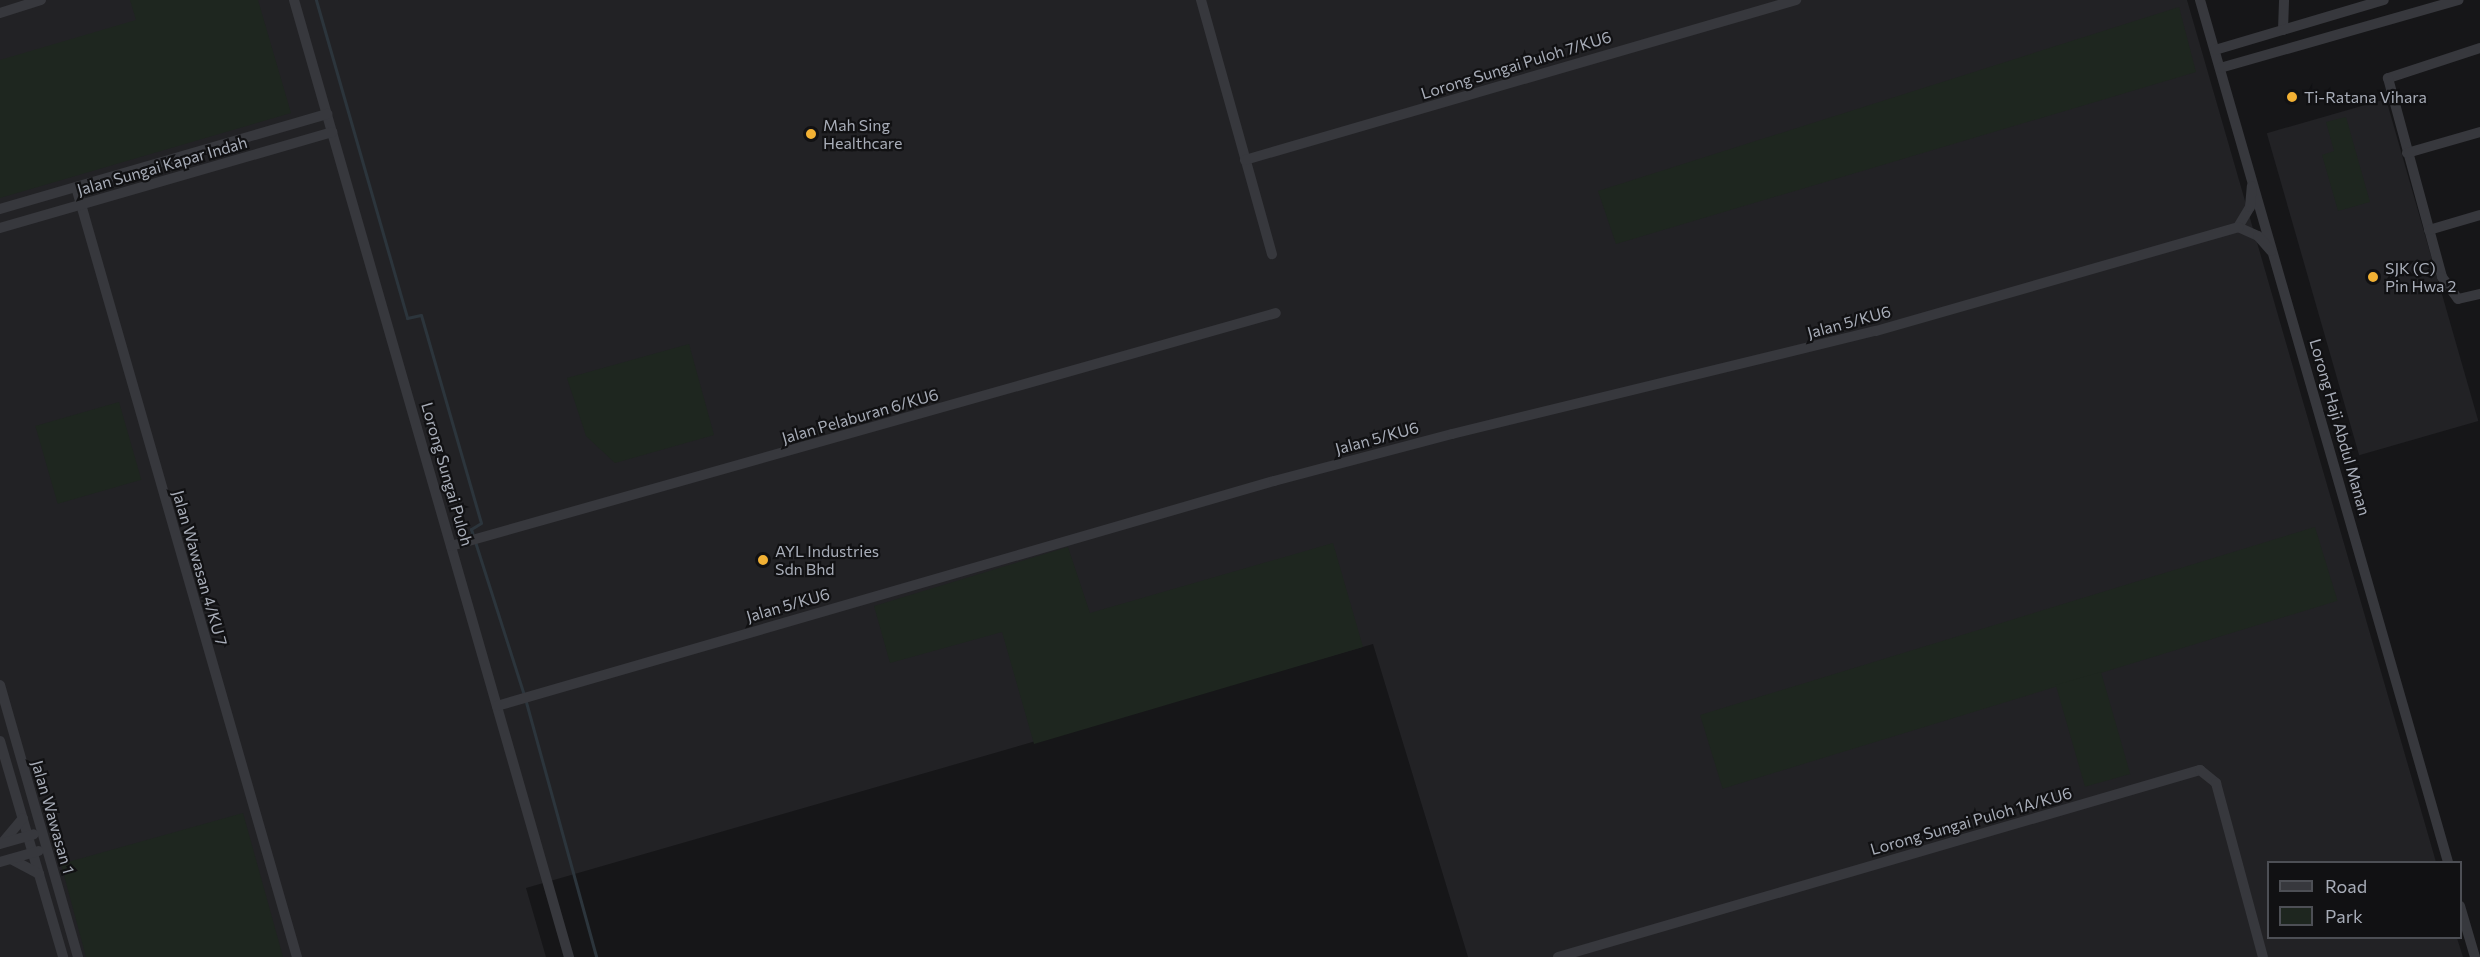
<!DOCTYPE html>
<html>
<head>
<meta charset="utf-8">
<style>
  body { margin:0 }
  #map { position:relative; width:2480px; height:957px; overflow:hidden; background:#161618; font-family:Commissioner,sans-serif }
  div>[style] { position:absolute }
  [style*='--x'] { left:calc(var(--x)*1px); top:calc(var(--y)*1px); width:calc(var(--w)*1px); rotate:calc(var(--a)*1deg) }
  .built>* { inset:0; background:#222225; transform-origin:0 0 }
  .green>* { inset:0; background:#1e261f; transform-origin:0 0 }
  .stream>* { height:3px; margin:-1.5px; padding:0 1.5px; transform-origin:1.5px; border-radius:1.5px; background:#2c353c }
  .minor>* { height:10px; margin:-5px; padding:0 5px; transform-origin:5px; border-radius:5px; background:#37383d }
  .dots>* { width:16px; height:16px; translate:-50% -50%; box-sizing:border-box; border:3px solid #111113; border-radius:50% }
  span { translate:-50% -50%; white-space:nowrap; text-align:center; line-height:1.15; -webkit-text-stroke:4.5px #111113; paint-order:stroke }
  .street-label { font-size:16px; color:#a8adb8 }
  .poi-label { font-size:16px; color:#a8adb8 }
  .left { translate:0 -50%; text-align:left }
  .legend { position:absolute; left:2267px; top:861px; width:195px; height:78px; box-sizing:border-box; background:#111113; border:2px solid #4d4f55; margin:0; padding:8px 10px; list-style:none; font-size:18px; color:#a8adb8 }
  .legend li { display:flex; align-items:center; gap:12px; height:30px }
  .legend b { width:30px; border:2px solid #4d4f55 }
</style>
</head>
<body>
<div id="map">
  <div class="built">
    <i style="clip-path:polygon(0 0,2187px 0,2436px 862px,2268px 862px,2268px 938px,2457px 938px,2463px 957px,1468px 957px,1373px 644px,526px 888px,546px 957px,0 957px)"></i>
    <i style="left:2386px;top:99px;width:335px;height:124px;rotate:74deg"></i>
  </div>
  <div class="green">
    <i style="clip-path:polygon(130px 0,258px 0,291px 113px,0 198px,0 60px,136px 20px)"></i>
    <i style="clip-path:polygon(2179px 7px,2196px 72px,1616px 244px,1598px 191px)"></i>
    <i style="clip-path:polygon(2346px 117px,2370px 202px,2338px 211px,2322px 155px,2334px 151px,2326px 122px)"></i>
    <i style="clip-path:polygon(689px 344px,714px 435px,615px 463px,586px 436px,567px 378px)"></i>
    <i style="left:119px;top:402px;width:81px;height:87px;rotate:74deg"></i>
    <i style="left:2315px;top:527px;width:77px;height:643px;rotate:73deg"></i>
    <i style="clip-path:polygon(1333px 543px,1363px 647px,1034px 744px,1002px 632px,890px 663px,874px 606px,1068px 547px,1090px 613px)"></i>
    <i style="left:2101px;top:672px;width:106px;height:47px;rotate:74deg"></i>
    <i style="clip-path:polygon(243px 813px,283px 957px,86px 957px,61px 864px)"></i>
  </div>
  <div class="stream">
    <i style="--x:316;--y:0;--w:331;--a:74"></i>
    <i style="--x:407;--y:318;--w:14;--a:-12"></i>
    <i style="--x:421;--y:315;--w:216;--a:73.9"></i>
    <i style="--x:481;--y:523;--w:12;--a:149"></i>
    <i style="--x:471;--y:529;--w:174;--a:72.3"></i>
    <i style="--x:526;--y:702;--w:264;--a:74.6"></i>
  </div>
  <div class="minor">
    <i style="--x:294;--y:0;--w:996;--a:73.97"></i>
    <i style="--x:1201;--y:0;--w:264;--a:74.4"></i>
    <i style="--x:2200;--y:0;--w:897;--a:73.95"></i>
    <i style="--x:0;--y:13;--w:43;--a:-17.6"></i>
    <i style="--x:2283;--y:30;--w:30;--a:-88"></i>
    <i style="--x:2480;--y:48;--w:97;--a:161.9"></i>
    <i style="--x:2388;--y:78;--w:206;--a:74.8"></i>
    <i style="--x:2442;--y:277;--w:27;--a:54"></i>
    <i style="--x:2458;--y:299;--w:23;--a:-13"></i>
    <i style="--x:2215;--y:50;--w:176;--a:-16.5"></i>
    <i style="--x:2220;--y:68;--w:248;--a:-15.9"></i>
    <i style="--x:2407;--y:153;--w:76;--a:-16"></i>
    <i style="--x:1245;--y:160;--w:574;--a:-16.19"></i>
    <i style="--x:76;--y:187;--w:801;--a:73.99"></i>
    <i style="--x:0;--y:209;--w:341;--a:-16.2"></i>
    <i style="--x:2238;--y:227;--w:23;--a:-59"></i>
    <i style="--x:2250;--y:207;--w:21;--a:-85"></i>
    <i style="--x:2238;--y:227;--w:22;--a:24"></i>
    <i style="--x:2258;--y:236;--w:20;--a:49"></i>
    <i style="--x:0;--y:228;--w:346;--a:-16.1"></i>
    <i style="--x:2429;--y:230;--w:53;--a:-16.4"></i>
    <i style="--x:451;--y:546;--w:857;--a:-15.77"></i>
    <i style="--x:0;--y:685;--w:283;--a:74"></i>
    <i style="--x:497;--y:706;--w:809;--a:-16.15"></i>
    <i style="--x:1274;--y:481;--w:184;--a:-14.8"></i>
    <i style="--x:1452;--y:434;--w:436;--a:-13.7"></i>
    <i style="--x:1876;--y:331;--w:377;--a:-16"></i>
    <i style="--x:0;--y:741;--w:225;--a:73.7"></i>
    <i style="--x:3;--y:842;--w:31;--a:-50"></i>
    <i style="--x:0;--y:844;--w:35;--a:-16"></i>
    <i style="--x:11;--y:859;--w:32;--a:28"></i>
    <i style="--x:0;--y:862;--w:40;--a:-16"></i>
    <i style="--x:2460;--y:906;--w:53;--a:73.6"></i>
    <i style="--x:1558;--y:957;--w:669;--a:-16.24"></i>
    <i style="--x:2200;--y:770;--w:21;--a:39"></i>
    <i style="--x:2216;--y:783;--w:180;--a:74.9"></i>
  </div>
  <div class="dots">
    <i style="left:2292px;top:97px;background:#f2b134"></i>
    <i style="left:811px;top:134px;background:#f2b134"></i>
    <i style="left:2373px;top:277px;background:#f2b134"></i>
    <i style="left:763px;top:560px;background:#f2b134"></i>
  </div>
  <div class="street-label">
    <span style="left:1516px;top:65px;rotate:-17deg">Lorong Sungai Puloh 7/KU6</span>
    <span style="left:162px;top:166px;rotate:-16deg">Jalan Sungai Kapar Indah</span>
    <span style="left:1849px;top:322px;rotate:-15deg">Jalan 5/KU6</span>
    <span style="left:860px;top:416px;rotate:-16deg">Jalan Pelaburan 6/KU6</span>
    <span style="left:2340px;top:427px;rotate:74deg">Lorong Haji Abdul Manan</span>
    <span style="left:1377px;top:438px;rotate:-15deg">Jalan 5/KU6</span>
    <span style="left:447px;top:474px;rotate:74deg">Lorong Sungai Puloh</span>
    <span style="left:200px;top:568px;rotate:74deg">Jalan Wawasan 4/KU 7</span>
    <span style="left:788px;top:605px;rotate:-16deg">Jalan 5/KU6</span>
    <span style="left:53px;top:817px;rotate:74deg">Jalan Wawasan 1</span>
    <span style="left:1971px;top:821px;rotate:-16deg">Lorong Sungai Puloh 1A/KU6</span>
  </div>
  <div class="poi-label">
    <span class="left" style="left:2304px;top:97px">Ti-Ratana Vihara</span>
    <span class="left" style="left:823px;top:134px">Mah Sing<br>Healthcare</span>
    <span class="left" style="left:2385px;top:277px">SJK (C)<br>Pin Hwa 2</span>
    <span class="left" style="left:775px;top:560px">AYL Industries<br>Sdn Bhd</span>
  </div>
  <ul class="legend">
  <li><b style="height:8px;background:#37383d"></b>Road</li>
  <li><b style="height:16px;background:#1e261f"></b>Park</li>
  </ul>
</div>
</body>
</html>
